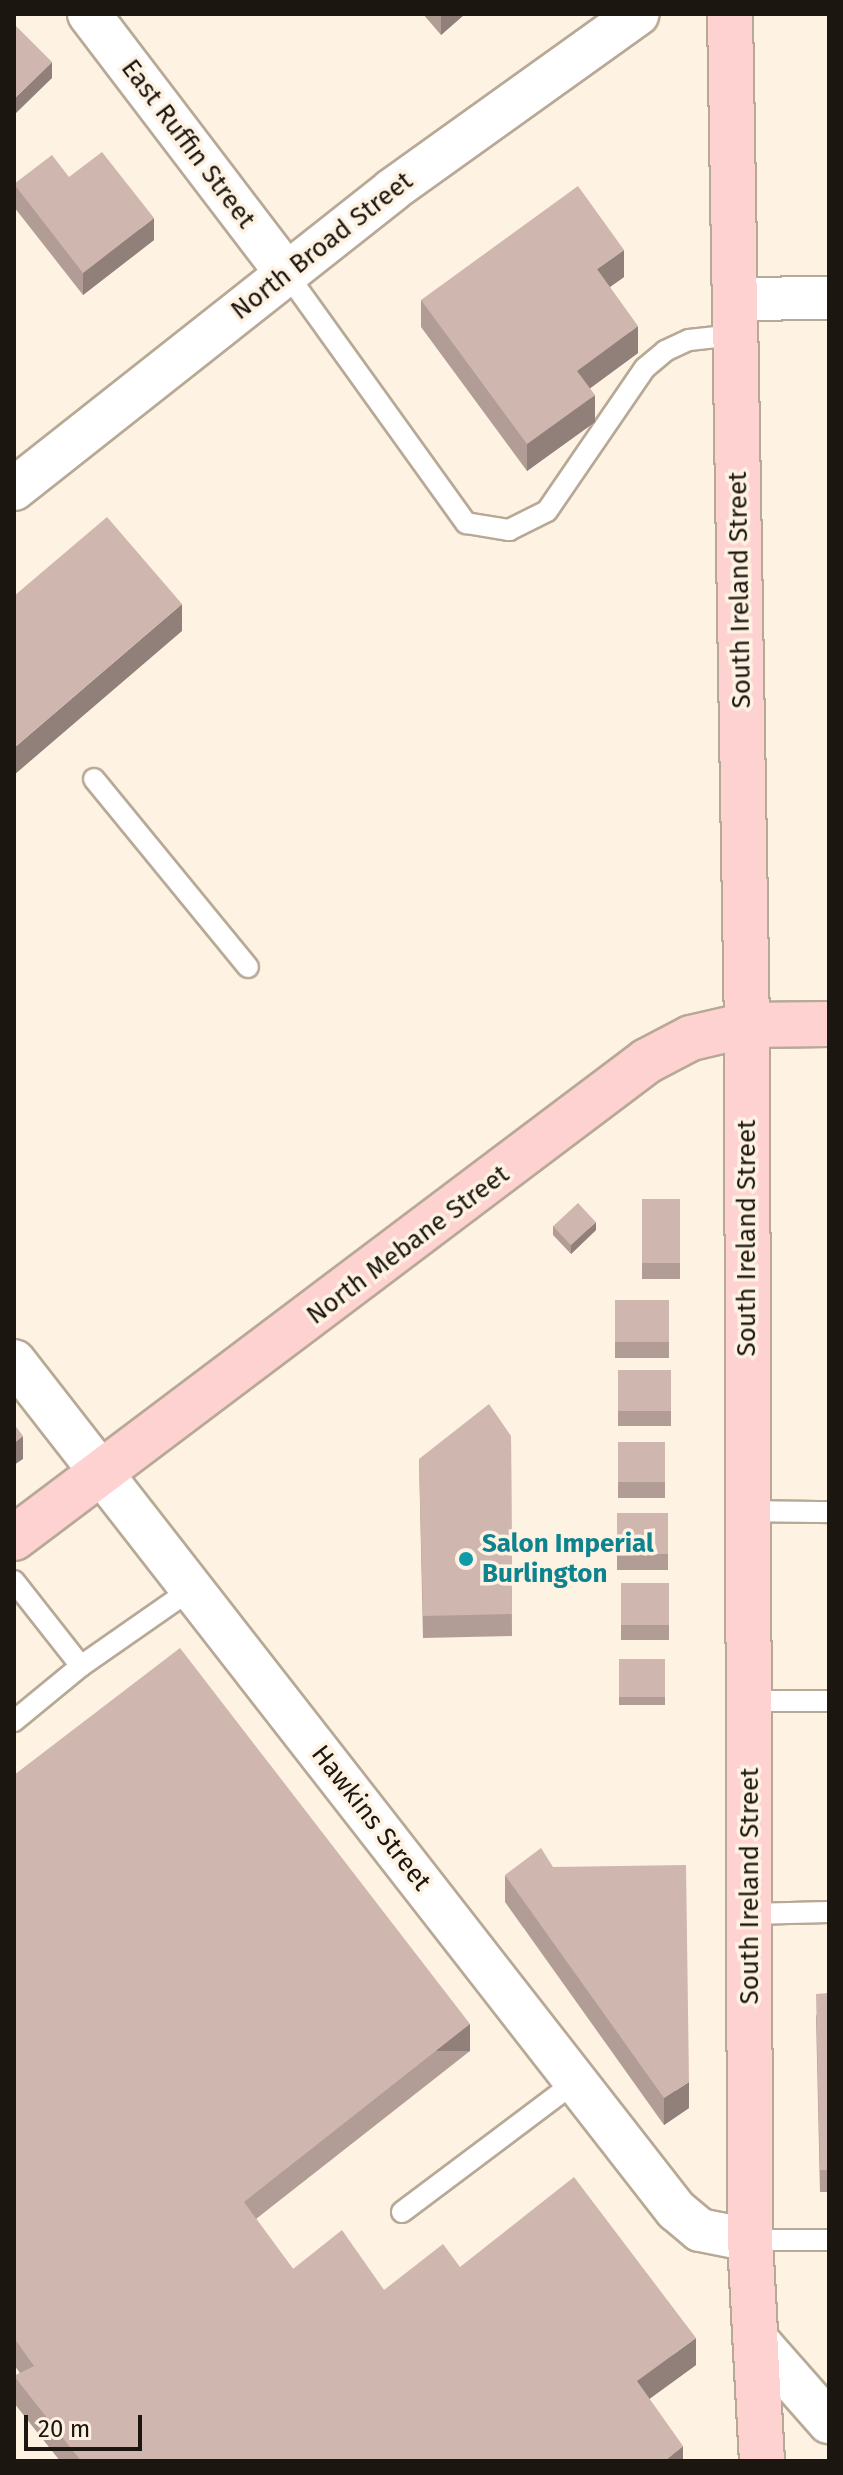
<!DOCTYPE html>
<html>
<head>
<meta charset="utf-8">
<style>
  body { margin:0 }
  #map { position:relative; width:843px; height:2475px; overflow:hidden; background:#fef2e2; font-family:"Fira Sans",sans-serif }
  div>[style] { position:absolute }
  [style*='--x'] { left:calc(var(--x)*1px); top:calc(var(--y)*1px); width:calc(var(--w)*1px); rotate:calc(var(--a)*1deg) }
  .roads { filter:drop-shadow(2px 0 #b8a997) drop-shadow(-2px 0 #b8a997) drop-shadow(0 2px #b8a997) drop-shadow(0 -2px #b8a997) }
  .lane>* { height:20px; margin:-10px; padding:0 10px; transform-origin:10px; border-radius:10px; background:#fff }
  .street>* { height:42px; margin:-21px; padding:0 21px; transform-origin:21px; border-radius:21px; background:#fff }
  .secondary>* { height:44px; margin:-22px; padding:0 22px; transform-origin:22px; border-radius:22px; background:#fdd2d0 }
  .wall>* { inset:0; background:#b29d96; transform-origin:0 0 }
  .shaded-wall>* { inset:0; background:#917f7a; transform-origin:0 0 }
  .building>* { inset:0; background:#cfb6af; transform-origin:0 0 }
  .dots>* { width:22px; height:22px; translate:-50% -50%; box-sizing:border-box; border:4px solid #fef2e2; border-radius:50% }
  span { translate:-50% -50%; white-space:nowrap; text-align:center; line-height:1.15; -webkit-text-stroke:7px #fef2e2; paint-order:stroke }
  .street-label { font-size:26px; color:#1c1610 }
  .culture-label { font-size:26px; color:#0d838f; font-weight:700 }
  .left { translate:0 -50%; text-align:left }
  .frame { position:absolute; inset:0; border:16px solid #1c1610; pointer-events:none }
  .scale { position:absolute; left:24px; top:2415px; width:118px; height:36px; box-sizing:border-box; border:4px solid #1c1610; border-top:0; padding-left:10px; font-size:24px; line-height:28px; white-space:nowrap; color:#1c1610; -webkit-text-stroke:6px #fef2e2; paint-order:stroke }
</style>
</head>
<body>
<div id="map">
  <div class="roads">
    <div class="lane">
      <i style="--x:287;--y:274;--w:307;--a:54.3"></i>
      <i style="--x:466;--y:523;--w:44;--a:9.2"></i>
      <i style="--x:509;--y:530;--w:42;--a:-26.6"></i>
      <i style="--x:547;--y:511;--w:173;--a:-55.6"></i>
      <i style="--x:645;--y:368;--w:26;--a:-40"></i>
      <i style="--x:665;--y:351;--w:26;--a:-25"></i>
      <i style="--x:689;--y:340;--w:46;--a:-6.2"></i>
      <i style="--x:94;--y:779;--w:243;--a:50.7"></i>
      <i style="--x:746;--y:1511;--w:83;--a:0.7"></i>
      <i style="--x:14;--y:1581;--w:108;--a:51.8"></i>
      <i style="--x:81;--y:1666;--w:87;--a:140.6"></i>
      <i style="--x:81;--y:1666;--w:136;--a:-34.9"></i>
      <i style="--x:750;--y:1701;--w:79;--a:0"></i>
      <i style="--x:750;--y:1914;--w:79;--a:-1.5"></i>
      <i style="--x:402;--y:2212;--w:216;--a:-36.9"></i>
      <i style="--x:750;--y:2240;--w:79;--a:0"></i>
    </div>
    <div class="street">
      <i style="--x:89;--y:14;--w:327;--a:52.7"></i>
      <i style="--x:734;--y:299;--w:95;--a:-0.6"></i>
      <i style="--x:14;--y:489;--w:482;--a:-38.3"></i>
      <i style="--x:392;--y:190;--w:302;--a:-35.6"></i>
      <i style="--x:14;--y:1361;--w:1077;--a:52.06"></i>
      <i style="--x:676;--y:2210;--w:31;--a:40"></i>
      <i style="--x:700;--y:2230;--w:51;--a:11.3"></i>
      <i style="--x:761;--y:2345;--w:103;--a:48.6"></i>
    </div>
    <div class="secondary">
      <i style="--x:730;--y:14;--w:1011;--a:89.04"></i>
      <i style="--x:747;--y:1025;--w:1215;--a:89.86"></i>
      <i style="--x:750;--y:2240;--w:221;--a:86.9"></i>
      <i style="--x:14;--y:1538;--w:793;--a:-37"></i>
      <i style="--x:647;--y:1061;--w:50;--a:-27.6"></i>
      <i style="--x:691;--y:1038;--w:57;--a:-13.1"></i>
      <i style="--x:747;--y:1025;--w:82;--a:-0.7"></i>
    </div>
  </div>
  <div class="wall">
    <i style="clip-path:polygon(423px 14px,465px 14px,441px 35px)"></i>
    <i style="clip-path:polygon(69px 177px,154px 240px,83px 295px,14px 207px,14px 184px)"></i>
    <i style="clip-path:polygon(624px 277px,610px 287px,638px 353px,590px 388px,595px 422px,527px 471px,421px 327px,421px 300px)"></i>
    <i style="left:642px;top:1199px;width:38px;height:80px"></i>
    <i style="clip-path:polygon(553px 1226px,596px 1230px,571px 1254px,553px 1235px)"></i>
    <i style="left:615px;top:1300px;width:54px;height:58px"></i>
    <i style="left:618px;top:1370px;width:53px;height:56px"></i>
    <i style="clip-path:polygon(511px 1436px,512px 1636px,423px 1638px,419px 1459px)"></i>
    <i style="left:618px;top:1442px;width:47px;height:56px"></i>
    <i style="left:617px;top:1513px;width:51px;height:57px"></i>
    <i style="left:621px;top:1583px;width:48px;height:57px"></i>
    <i style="left:619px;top:1659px;width:46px;height:46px"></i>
    <i style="clip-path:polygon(14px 1775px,470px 2051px,256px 2219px,293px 2269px,384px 2290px,460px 2267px,696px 2365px,649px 2399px,683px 2461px,60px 2461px,14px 2403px,14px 2376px,20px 2373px,14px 2365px)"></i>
    <i style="clip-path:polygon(505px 1875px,689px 2108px,664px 2125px,505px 1902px)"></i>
    <i style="clip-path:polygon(829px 1993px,829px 2192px,820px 2192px,816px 2016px)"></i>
  </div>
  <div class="shaded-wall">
    <i style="clip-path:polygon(441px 14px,465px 14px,441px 35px)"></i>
    <i style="clip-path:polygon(52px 62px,52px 78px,14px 115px,14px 99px)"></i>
    <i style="clip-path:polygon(154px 218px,154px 240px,83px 295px,83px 273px)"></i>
    <i style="clip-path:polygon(624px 250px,624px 277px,597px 296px,597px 269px)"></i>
    <i style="clip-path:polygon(638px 326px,638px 353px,577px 398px,577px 371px)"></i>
    <i style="clip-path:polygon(595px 395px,595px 422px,527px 471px,527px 444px)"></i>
    <i style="clip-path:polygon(182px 604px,182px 631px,14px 775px,14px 748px)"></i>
    <i style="clip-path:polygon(596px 1222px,596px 1230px,571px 1254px,571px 1245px)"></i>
    <i style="clip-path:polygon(23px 1436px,23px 1459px,14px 1465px,14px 1443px)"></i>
    <i style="left:470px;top:2024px;width:27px;height:288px;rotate:90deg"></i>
    <i style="clip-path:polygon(689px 2082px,689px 2108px,664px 2125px,664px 2098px)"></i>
    <i style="clip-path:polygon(696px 2338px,696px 2365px,637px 2408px,637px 2381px)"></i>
    <i style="clip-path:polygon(683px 2446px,683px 2461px,665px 2461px)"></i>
  </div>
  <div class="building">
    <i style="clip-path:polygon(14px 24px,52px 62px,14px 99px)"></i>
    <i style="clip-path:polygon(102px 152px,154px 218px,83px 273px,14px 184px,52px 155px,69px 177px)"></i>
    <i style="clip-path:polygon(578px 186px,624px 250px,597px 269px,638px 326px,577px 371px,595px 395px,527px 444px,421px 300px)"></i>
    <i style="clip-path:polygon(107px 517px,182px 604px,14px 748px,14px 596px)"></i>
    <i style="left:642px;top:1199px;width:38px;height:64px"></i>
    <i style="left:578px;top:1203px;width:26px;height:34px;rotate:47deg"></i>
    <i style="left:615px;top:1300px;width:54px;height:42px"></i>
    <i style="left:618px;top:1370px;width:53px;height:41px"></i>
    <i style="clip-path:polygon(489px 1404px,511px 1436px,512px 1614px,423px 1616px,419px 1459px)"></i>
    <i style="clip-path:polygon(14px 1424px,23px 1436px,14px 1443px)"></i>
    <i style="left:618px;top:1442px;width:47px;height:40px"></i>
    <i style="left:617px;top:1513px;width:51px;height:41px"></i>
    <i style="left:621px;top:1583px;width:48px;height:42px"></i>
    <i style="clip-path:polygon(180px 1648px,470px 2024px,244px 2202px,293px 2269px,342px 2230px,384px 2290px,443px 2244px,460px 2267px,574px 2177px,696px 2338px,637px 2381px,683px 2446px,665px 2461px,81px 2461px,14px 2376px,34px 2366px,14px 2338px,14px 1775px)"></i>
    <i style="left:619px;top:1659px;width:46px;height:38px"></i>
    <i style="clip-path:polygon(541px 1848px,553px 1867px,686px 1865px,689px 2082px,664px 2098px,505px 1875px)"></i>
    <i style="clip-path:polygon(829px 1993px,829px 2170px,820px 2170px,816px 1994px)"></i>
  </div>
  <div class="dots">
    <i style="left:466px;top:1559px;background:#0f9aa8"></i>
  </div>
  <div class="street-label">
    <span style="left:188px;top:144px;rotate:53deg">East Ruffin Street</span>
    <span style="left:322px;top:246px;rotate:-38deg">North Broad Street</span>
    <span style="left:740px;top:590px;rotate:-91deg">South Ireland Street</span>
    <span style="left:747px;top:1238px;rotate:-90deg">South Ireland Street</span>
    <span style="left:408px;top:1245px;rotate:-37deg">North Mebane Street</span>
    <span style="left:371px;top:1818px;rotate:52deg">Hawkins Street</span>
    <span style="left:750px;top:1886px;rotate:-90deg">South Ireland Street</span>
  </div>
  <div class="culture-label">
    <span class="left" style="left:482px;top:1559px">Salon Imperial<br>Burlington</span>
  </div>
  <div class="frame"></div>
  <div class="scale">20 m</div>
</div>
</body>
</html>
